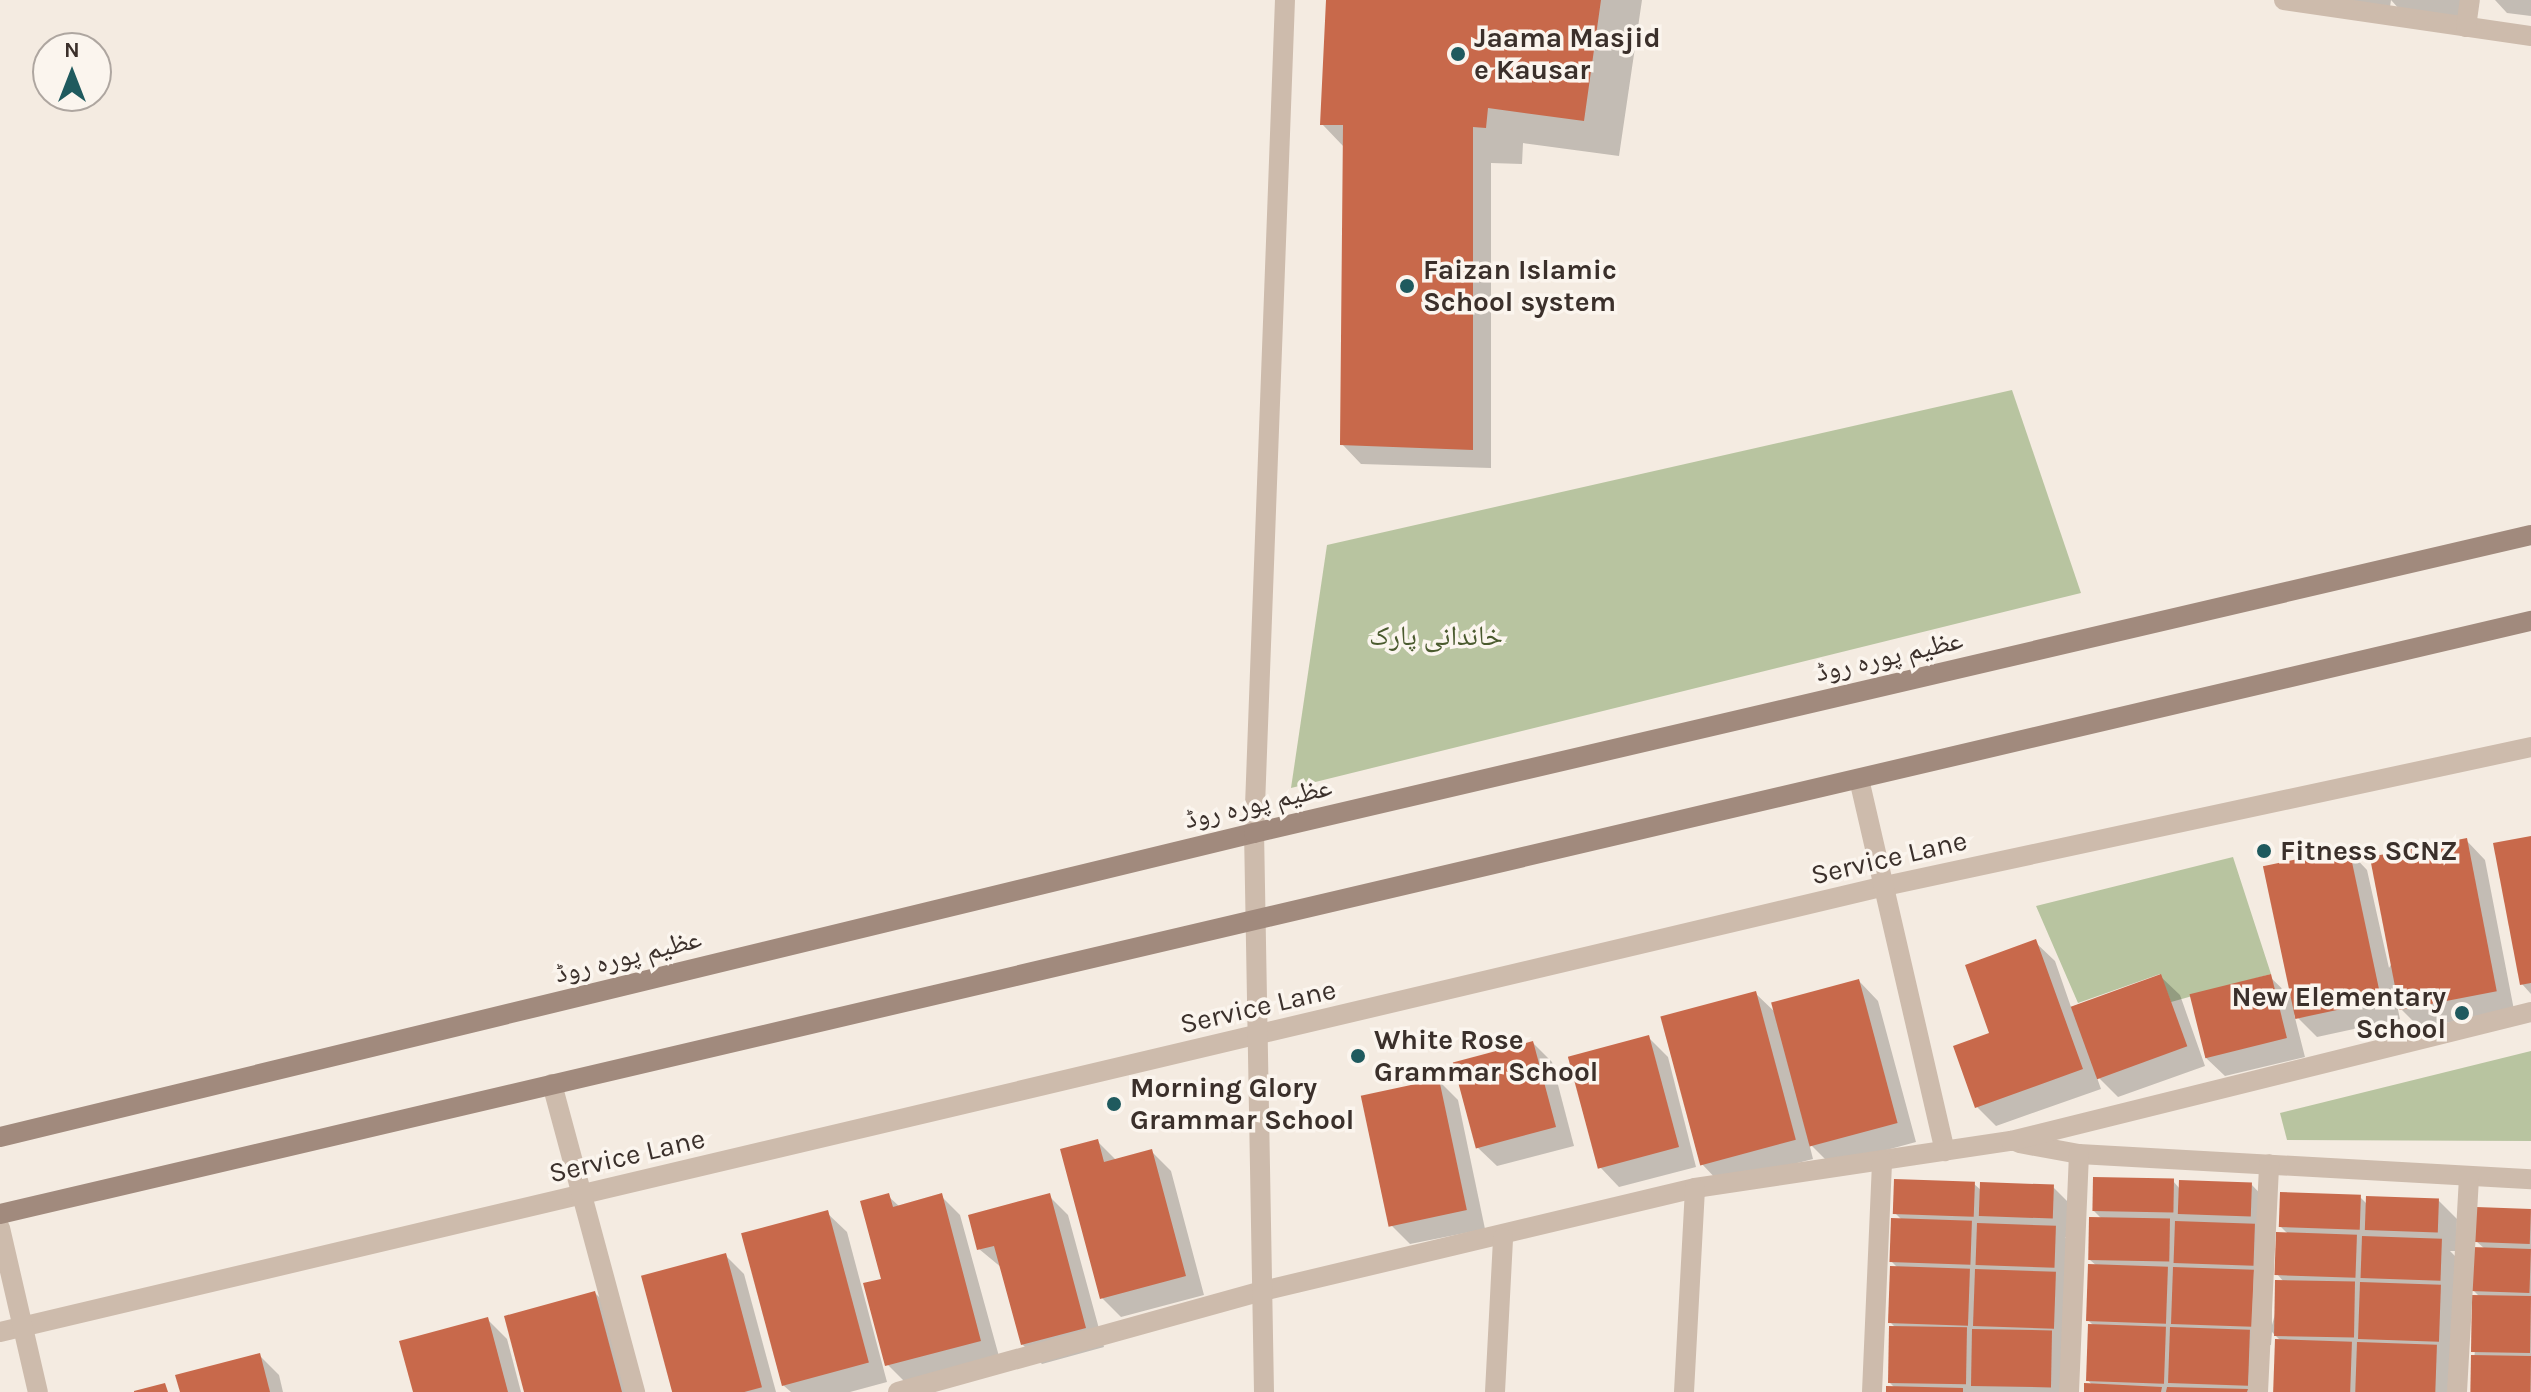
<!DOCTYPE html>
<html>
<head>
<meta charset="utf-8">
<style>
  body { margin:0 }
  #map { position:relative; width:2531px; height:1392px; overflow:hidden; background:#f4ebe1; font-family:Karla,"Noto Naskh Arabic",sans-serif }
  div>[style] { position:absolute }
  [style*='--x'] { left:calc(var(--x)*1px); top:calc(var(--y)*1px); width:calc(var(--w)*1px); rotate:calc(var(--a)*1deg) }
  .green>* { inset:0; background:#b8c4a0 }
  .shadow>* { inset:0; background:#0003 }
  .building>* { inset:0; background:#c8694b; transform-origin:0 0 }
  .lane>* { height:20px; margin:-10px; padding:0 10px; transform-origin:10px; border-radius:10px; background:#cdbbac }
  .street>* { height:20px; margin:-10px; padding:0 10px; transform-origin:10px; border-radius:10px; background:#cdbbac }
  .secondary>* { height:20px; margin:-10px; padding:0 10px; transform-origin:10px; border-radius:10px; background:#a18a7d }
  .dots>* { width:22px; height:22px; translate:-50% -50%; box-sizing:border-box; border:4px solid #fbf5ee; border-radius:50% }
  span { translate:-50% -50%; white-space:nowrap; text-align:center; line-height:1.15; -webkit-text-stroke:7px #fbf5ee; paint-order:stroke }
  .poi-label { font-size:28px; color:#3b302b; font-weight:700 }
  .left { translate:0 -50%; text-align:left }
  .right { translate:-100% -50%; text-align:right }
  .park-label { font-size:28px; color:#4a5a2e }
  .street-label { font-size:28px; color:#3b302b }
  .north { position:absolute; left:32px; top:32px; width:80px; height:80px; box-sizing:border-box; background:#fbf5ee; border:2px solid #aea6a0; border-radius:50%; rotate:0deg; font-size:22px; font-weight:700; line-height:32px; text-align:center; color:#3b302b }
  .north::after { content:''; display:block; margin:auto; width:28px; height:36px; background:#1f5a5e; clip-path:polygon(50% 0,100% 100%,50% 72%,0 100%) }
</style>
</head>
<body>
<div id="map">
  <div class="green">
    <i style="clip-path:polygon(2012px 390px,2081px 593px,1291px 788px,1327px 545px)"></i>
    <i style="clip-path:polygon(2233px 857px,2271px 974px,2171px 1002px,2160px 974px,2078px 1003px,2036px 906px)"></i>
    <i style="clip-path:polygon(2531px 1051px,2531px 1141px,2287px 1140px,2280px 1113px)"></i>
  </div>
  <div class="shadow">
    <i style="clip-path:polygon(1328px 0,1642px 0,1619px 156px,1523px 143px,1522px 164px,1491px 163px,1491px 468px,1361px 464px,1342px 444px,1344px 147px,1322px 124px)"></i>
    <i style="clip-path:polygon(2345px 0,2478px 0,2475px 22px,2401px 11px,2391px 0,2390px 7px)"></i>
    <i style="clip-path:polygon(2495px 0,2531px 0,2531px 16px,2507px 13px)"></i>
    <i style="clip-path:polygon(2531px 838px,2531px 994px,2522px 984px)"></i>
    <i style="clip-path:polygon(2466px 840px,2485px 860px,2514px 1010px,2420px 1028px,2397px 1005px,2400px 1019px,2317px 1037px,2294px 1014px,2305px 1057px,2225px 1076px,2205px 1057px,2270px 977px,2294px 1000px,2348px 850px,2367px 870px,2389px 968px)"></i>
    <i style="clip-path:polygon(2035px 942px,2055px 961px,2071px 1007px,2160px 976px,2180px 995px,2205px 1066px,2118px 1097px,2096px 1075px,2101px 1089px,1996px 1126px,1976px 1106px,1991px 1034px)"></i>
    <i style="clip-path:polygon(1859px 981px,1878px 1001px,1916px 1142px,1831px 1165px,1809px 1143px,1813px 1159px,1720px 1183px,1701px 1163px,1755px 993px,1777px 1014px)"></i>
    <i style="clip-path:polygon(1648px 1037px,1668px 1057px,1696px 1167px,1619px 1187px,1600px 1167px)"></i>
    <i style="clip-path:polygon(1533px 1043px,1552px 1062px,1574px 1146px,1497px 1166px,1477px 1147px)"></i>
    <i style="clip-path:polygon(1439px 1081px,1458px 1100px,1485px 1229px,1410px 1244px,1391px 1225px)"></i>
    <i style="clip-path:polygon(1097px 1141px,1117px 1161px,1151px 1151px,1171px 1171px,1204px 1295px,1121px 1317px,1102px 1298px)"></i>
    <i style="clip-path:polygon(2173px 1181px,2180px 1189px,2251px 1184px,2270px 1204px,2272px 1325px,2284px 1282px,2277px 1274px,2288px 1234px,2280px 1226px,2360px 1197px,2367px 1204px,2438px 1200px,2457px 1219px,2456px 1251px,2450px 1251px,2460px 1261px,2455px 1392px,2275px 1392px,2281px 1341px,2272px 1332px,2271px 1345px,2263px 1345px,2267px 1392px,2086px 1392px,2093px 1386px,2088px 1380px,2094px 1326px,2088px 1320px,2097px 1266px,2090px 1260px,2102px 1219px,2093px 1210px)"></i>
    <i style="clip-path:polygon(1974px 1184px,1982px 1191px,2053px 1187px,2072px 1206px,2071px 1238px,2065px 1237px,2075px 1247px,2069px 1392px,1887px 1392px,1895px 1388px,1889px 1382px,1896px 1328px,1890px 1322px,1898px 1268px,1891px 1261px,1903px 1221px,1895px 1213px)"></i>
    <i style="clip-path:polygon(888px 1196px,900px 1207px,941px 1196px,960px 1215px,1000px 1360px,907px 1384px,887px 1364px)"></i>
    <i style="clip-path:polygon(1049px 1196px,1068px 1215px,1104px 1347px,1042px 1364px,1022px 1344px,1002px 1268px,979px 1249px)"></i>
    <i style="clip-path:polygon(2531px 1211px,2531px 1392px,2471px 1392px,2480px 1297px,2473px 1290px,2485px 1249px,2476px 1241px)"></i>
    <i style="clip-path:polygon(827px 1213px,847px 1232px,887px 1382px,850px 1392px,791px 1392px,783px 1385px)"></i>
    <i style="clip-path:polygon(725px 1255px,744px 1274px,776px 1392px,674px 1392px,643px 1277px)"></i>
    <i style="clip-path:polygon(595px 1293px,614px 1312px,635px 1392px,526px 1392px)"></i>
    <i style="clip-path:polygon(487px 1319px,507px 1339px,521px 1392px,415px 1392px)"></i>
    <i style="clip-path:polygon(259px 1355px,279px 1375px,283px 1392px,182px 1392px)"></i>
  </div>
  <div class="building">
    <i style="clip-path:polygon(1326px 0,1601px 0,1584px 121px,1488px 108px,1486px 128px,1473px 127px,1473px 450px,1340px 445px,1343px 125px,1320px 125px)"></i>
    <i style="clip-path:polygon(2531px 836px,2531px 983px,2520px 985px,2493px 843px)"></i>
    <i style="left:2467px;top:838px;width:156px;height:99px;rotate:79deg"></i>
    <i style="left:2349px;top:848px;width:156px;height:88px;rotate:78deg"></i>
    <i style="clip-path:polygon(2036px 939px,2083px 1069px,1975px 1108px,1953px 1046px,1989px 1033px,1965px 965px)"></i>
    <i style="left:2161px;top:974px;width:77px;height:96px;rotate:70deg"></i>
    <i style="left:2271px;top:974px;width:66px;height:84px;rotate:76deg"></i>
    <i style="left:1859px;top:979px;width:149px;height:91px;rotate:75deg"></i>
    <i style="left:1756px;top:991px;width:154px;height:99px;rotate:75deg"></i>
    <i style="left:1649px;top:1035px;width:116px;height:84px;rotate:75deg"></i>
    <i style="left:1533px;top:1041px;width:89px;height:83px;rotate:75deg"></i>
    <i style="left:1439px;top:1079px;width:134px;height:80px;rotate:78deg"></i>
    <i style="clip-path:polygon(1098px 1139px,1104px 1162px,1152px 1149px,1186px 1276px,1100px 1299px,1060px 1149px)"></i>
    <i style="left:2093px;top:1177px;width:81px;height:34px;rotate:1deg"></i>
    <i style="left:1894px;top:1179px;width:81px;height:35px;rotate:2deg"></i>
    <i style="left:2179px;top:1180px;width:73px;height:34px;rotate:2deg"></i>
    <i style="left:1980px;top:1182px;width:74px;height:34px;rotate:2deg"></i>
    <i style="left:2280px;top:1192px;width:81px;height:35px;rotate:2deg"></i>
    <i style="clip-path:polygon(889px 1193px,893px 1207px,942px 1193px,981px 1341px,885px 1366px,863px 1283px,881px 1279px,860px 1201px)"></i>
    <i style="clip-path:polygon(1050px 1193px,1086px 1328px,1021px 1345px,994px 1246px,977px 1250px,968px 1215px)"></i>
    <i style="left:2366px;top:1196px;width:73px;height:34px;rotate:2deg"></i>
    <i style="left:2476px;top:1207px;width:55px;height:35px;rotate:2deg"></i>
    <i style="left:828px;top:1210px;width:158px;height:90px;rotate:75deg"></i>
    <i style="left:2089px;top:1217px;width:81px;height:43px;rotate:1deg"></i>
    <i style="left:1891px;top:1218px;width:81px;height:44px;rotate:2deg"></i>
    <i style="left:2175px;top:1221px;width:80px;height:42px;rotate:2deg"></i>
    <i style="left:1977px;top:1223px;width:79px;height:42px;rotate:2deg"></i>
    <i style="left:2276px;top:1232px;width:81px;height:43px;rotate:2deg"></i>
    <i style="left:2362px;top:1236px;width:80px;height:42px;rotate:2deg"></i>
    <i style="left:2472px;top:1247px;width:59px;height:44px;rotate:2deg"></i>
    <i style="left:726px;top:1253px;width:139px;height:88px;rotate:75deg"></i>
    <i style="left:2088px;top:1264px;width:80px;height:57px;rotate:2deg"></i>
    <i style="left:1890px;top:1266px;width:80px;height:57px;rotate:2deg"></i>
    <i style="left:2173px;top:1267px;width:81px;height:57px;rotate:2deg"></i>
    <i style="left:1975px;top:1269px;width:81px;height:57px;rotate:2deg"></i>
    <i style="left:2275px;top:1280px;width:80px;height:56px;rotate:1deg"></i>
    <i style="left:2360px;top:1282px;width:81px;height:57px;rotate:2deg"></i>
    <i style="clip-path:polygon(595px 1291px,622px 1392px,524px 1392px,504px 1316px)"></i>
    <i style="left:2472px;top:1295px;width:59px;height:57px;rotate:1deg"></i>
    <i style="clip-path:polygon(488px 1317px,508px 1392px,413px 1392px,399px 1341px)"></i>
    <i style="left:2088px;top:1324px;width:78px;height:57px;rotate:2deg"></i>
    <i style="left:1889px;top:1326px;width:78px;height:57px;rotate:1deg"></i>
    <i style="left:2170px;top:1327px;width:80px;height:56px;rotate:2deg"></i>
    <i style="left:1972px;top:1329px;width:80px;height:57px;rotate:1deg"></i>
    <i style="left:2275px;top:1339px;width:77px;height:53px;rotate:2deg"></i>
    <i style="left:2357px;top:1342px;width:80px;height:50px;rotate:2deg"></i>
    <i style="clip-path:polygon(260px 1353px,270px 1392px,180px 1392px,175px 1375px)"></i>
    <i style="left:2471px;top:1355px;width:60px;height:37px;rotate:1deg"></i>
    <i style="clip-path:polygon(165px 1383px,168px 1392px,134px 1392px,134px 1391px)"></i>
    <i style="clip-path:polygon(2084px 1383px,2162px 1387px,2161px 1392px,2084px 1392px)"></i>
    <i style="clip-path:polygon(1886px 1386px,1963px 1388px,1963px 1392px,1886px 1392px)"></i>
    <i style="clip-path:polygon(2167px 1387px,2248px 1389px,2247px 1392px,2166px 1392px)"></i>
  </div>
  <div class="lane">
    <i style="--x:0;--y:1332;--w:1937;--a:-13.31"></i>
    <i style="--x:1885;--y:886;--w:661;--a:-12.14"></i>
  </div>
  <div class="street">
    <i style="--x:2284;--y:0;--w:250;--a:8.3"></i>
    <i style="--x:2466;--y:27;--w:27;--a:-82"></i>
    <i style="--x:1859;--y:779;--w:382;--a:77"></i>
    <i style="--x:552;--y:1084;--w:319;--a:74.9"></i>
    <i style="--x:2019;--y:1143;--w:61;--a:10.4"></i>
    <i style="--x:2079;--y:1154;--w:453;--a:3.2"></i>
    <i style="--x:0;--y:1228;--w:168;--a:77"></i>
    <i style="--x:898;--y:1392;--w:383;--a:-15.5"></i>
    <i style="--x:1267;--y:1290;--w:440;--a:-13.4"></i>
    <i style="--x:1695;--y:1188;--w:319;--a:-8.5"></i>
    <i style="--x:2011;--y:1141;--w:536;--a:-13.93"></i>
    <i style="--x:1264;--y:1392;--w:559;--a:-91.02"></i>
    <i style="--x:1254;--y:833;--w:834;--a:-87.87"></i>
    <i style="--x:1495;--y:1392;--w:154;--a:-87"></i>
    <i style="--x:1684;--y:1392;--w:204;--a:-86.9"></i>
    <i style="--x:1872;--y:1392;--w:232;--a:-87.5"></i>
    <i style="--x:2069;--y:1392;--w:238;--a:-87.6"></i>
    <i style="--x:2258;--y:1392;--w:228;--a:-87.2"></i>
    <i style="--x:2457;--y:1392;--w:216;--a:-86.8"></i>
  </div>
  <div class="secondary">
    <i style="--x:0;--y:1137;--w:1290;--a:-13.63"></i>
    <i style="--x:1254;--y:833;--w:1311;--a:-13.14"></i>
    <i style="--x:0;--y:1214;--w:2600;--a:-13.19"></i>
  </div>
  <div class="dots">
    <i style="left:1458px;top:54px;background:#1f5a5e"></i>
    <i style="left:1407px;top:286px;background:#1f5a5e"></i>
    <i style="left:2264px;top:851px;background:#1f5a5e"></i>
    <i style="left:2462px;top:1013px;background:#1f5a5e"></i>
    <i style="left:1358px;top:1056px;background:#1f5a5e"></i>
    <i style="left:1114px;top:1104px;background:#1f5a5e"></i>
  </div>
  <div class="poi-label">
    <span class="left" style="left:1474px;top:54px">Jaama Masjid<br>e Kausar</span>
    <span class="left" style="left:1423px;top:286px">Faizan Islamic<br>School system</span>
    <span class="left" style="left:2280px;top:851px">Fitness SCNZ</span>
    <span class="right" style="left:2446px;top:1013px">New Elementary<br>School</span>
    <span class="left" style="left:1374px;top:1056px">White Rose<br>Grammar School</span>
    <span class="left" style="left:1130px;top:1104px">Morning Glory<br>Grammar School</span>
  </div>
  <div class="park-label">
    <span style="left:1436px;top:636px">خاندانی پارک</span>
  </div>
  <div class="street-label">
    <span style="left:1889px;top:656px;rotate:-13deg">عظیم پورہ روڈ</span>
    <span style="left:1258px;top:803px;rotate:-13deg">عظیم پورہ روڈ</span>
    <span style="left:1889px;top:858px;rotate:-13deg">Service Lane</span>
    <span style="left:628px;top:956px;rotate:-14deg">عظیم پورہ روڈ</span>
    <span style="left:1258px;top:1007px;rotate:-13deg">Service Lane</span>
    <span style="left:627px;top:1156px;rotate:-13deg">Service Lane</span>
  </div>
  <div class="north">N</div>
</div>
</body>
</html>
